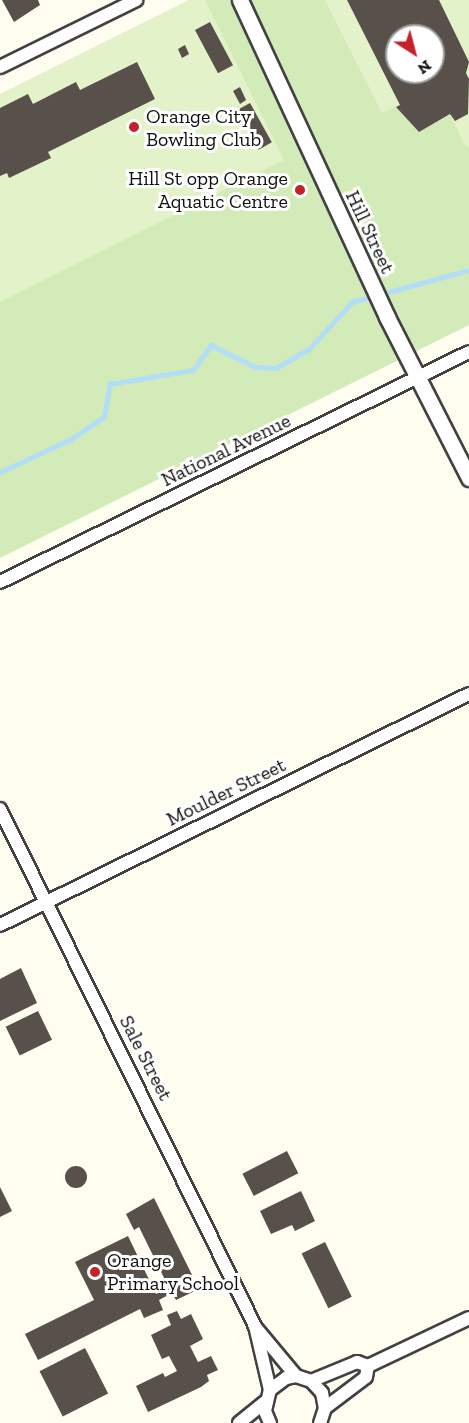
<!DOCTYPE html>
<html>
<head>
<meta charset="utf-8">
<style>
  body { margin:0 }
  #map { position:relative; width:469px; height:1423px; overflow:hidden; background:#fffcf0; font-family:"Zilla Slab",serif }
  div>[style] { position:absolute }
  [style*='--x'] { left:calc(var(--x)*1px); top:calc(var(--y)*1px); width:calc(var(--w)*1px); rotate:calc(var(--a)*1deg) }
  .green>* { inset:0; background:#d2ebb8 }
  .pitch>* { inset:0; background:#e4f2ca }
  .stream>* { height:4.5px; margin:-2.25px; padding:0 2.25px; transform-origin:2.25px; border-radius:2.25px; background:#b3def8 }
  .building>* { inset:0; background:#58504a; transform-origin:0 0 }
  .round { border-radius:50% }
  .roads { filter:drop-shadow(2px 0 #414141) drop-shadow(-2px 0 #414141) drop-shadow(0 2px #414141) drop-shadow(0 -2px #414141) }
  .minor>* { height:12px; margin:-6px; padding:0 6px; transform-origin:6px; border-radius:6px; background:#fff }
  .tertiary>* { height:15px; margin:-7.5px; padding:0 7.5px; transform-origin:7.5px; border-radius:7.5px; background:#fff }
  .dots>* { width:16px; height:16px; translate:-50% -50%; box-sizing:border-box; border:3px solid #fff; border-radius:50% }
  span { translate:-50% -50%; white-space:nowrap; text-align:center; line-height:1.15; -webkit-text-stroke:6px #fff; paint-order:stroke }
  .poi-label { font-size:20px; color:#0e0e0e }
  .left { translate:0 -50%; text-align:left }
  .right { translate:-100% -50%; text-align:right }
  .street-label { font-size:20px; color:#0e0e0e }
  .north { position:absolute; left:385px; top:24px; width:60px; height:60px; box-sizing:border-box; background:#fff; border:2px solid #9f9f9f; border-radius:50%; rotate:144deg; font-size:16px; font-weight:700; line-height:24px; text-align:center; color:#0e0e0e }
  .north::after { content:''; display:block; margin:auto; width:21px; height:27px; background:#c42128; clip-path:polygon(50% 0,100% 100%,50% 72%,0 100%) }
</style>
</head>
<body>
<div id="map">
  <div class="green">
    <i style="clip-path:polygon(evenodd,197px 0,469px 0,469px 325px,0 558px,0 99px,197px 0,397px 36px,433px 36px,433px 72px,397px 72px,397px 36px)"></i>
  </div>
  <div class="pitch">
    <i style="clip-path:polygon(189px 0,205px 0,284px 160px,0 302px,0 94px)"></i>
    <i style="clip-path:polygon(evenodd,325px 0,469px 0,469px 146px,466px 147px,450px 115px,419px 132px,396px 107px,382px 113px,325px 0,397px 36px,433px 36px,433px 72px,397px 72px,397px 36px)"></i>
  </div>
  <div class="stream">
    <i style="--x:0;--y:472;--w:78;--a:-24.9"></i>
    <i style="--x:71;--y:439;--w:40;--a:-34"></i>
    <i style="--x:104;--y:417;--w:34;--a:-80"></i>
    <i style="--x:110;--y:384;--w:84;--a:-9.6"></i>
    <i style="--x:193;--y:370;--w:31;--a:-54"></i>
    <i style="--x:211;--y:345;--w:50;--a:26.1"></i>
    <i style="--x:256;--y:367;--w:20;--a:3"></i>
    <i style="--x:276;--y:368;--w:38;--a:-30"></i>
    <i style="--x:309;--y:349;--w:64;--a:-47.5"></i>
    <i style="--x:352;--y:302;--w:121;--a:-15.3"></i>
  </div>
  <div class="building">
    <i style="clip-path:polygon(2px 0,38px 0,40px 5px,14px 22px)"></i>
    <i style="clip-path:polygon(evenodd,347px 0,439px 0,469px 62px,466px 73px,469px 79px,468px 114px,455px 121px,450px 114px,419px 132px,396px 107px,400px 105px,347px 0,397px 36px,433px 36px,433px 72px,397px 72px,397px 36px)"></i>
    <i style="left:210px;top:22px;width:49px;height:17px;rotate:62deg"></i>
    <i style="clip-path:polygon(185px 45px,189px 54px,182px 58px,178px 49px)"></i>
    <i style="clip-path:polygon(137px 62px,155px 99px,48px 152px,51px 158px,9px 178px,7px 173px,0 176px,0 108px,28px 94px,33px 104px,76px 82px,80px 90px)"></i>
    <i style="clip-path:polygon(240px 87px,246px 100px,240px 104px,233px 91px)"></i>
    <i style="left:250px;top:103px;width:45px;height:15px;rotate:61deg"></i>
    <i style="clip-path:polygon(21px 968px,37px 1003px,0 1021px,0 979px)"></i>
    <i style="left:38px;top:1011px;width:32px;height:36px;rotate:64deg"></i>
    <i style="left:287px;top:1151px;width:25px;height:50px;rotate:63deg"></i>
    <i class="round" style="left:65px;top:1166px;width:22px;height:22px"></i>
    <i style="clip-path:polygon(0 1187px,12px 1211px,0 1217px)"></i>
    <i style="clip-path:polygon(301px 1191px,315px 1221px,295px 1231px,292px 1225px,271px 1234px,260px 1211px)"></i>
    <i style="clip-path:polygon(154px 1198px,199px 1289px,176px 1300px,172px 1293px,159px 1300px,163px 1310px,144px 1318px,140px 1309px,38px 1360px,25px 1334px,94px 1300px,75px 1262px,128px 1236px,156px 1294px,169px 1288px,139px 1227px,134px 1230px,126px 1214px)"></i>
    <i style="left:325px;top:1242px;width:61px;height:26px;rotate:64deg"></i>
    <i style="clip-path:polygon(177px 1311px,181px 1319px,191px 1314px,203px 1339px,190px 1346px,198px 1362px,211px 1356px,218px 1370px,207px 1375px,209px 1381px,201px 1387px,148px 1412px,136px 1386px,163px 1373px,165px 1377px,177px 1371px,169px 1356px,162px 1359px,151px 1335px,171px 1325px,167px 1315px)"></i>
    <i style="left:85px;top:1348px;width:51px;height:51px;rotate:63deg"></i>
  </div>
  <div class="roads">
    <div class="minor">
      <i style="--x:0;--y:67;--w:152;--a:-26.2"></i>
      <i style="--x:0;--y:582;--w:522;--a:-26.12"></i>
      <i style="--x:0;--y:809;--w:576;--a:63.75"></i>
      <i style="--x:255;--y:1326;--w:66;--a:76.8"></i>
      <i style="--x:0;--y:925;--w:523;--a:-26.22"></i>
      <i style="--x:257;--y:1329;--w:61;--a:50.3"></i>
      <i style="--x:311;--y:1381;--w:50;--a:-22.4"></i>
      <i style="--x:357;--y:1362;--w:12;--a:20"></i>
      <i style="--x:368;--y:1366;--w:112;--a:-25.4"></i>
      <i style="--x:325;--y:1408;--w:51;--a:-37.1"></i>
      <i style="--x:366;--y:1377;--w:11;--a:-80"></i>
      <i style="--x:239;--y:1423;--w:33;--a:-39"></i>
      <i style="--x:270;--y:1423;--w:13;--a:-113"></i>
      <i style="--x:265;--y:1411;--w:22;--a:-77"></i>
      <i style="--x:270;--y:1390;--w:20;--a:-37"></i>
      <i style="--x:286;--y:1378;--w:10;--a:-11"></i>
      <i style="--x:296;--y:1376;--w:16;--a:18"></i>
      <i style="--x:311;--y:1381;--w:16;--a:47"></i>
      <i style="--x:322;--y:1393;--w:15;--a:79"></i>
      <i style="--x:325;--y:1408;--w:16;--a:108"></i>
    </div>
    <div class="tertiary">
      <i style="--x:240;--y:0;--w:349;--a:65.1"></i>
      <i style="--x:387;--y:317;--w:181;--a:63"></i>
    </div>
  </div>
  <div class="dots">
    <i style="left:134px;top:127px;background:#c42128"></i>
    <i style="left:300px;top:190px;background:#c42128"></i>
    <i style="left:95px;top:1272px;background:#c42128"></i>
  </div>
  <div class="poi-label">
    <span class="left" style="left:146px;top:128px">Orange City<br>Bowling Club</span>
    <span class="right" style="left:288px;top:190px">Hill St opp Orange<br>Aquatic Centre</span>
    <span class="left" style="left:107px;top:1272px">Orange<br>Primary School</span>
  </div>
  <div class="street-label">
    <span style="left:370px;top:232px;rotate:65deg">Hill Street</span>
    <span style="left:226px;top:450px;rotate:-26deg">National Avenue</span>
    <span style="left:226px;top:792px;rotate:-26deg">Moulder Street</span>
    <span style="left:146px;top:1058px;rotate:63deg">Sale Street</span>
  </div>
  <div class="north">N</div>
</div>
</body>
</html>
